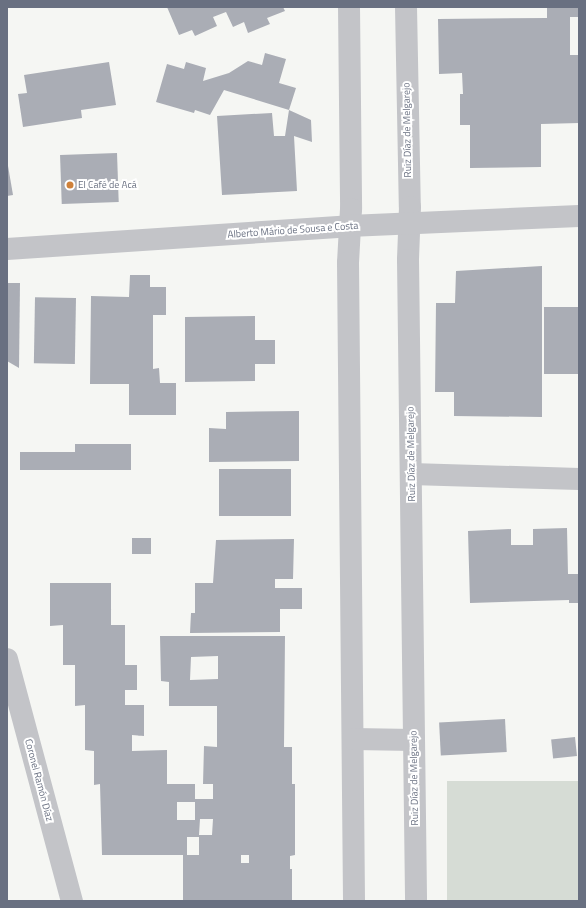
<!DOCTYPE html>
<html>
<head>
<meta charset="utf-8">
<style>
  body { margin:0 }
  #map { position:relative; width:586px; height:908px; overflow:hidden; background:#f5f6f3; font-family:"Titillium Web",sans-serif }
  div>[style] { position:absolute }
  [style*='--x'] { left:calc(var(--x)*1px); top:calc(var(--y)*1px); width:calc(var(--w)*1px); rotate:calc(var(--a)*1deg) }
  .green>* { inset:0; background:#d6dcd5; transform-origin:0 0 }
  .building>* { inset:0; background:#aaadb5; transform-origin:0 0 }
  .minor>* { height:22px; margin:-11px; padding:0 11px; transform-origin:11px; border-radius:11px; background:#c3c4c8 }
  .tertiary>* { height:22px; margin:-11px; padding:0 11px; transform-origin:11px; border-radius:11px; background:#c3c4c8 }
  .dots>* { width:11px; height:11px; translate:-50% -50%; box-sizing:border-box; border:2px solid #fff; border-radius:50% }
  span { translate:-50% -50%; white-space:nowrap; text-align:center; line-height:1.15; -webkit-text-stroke:4px #fff; paint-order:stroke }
  .street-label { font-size:10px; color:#697081 }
  .poi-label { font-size:10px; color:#697081 }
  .left { translate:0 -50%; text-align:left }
  .frame { position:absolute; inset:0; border:8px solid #697081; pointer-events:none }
</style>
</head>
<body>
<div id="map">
  <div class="green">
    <i style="left:579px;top:781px;width:120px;height:132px;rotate:90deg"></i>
  </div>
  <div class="building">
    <i style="clip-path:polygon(167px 7px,283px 7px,285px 11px,267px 18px,270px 24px,248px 33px,244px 22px,233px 27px,226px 12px,213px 17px,217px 26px,195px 36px,192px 30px,179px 35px)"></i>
    <i style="clip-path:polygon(547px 7px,579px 7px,579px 17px,570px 17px,570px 55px,579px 55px,579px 123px,541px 124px,541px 167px,470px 168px,470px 125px,460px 125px,460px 94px,463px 94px,462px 73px,439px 74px,438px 19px,547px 18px)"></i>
    <i style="clip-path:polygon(265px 53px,286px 59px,279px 83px,296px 88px,289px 110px,224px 90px,210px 115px,195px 110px,194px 113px,156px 102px,167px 64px,184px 69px,186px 62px,206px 68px,203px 81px,229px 73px,248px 61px,262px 65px)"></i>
    <i style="clip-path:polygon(109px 62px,116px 105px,81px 110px,82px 118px,23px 127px,18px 94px,27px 93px,24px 75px)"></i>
    <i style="clip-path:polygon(289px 110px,311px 120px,312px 142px,294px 136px,297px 191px,222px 195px,217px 116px,272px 113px,274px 136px,285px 136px)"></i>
    <i style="left:117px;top:153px;width:49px;height:57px;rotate:88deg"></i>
    <i style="clip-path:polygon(7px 160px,13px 195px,7px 196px)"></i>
    <i style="clip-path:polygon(542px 266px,542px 417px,454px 416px,454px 392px,435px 392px,436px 303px,455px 303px,456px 271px)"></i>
    <i style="clip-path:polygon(130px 275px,150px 275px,150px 287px,166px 287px,166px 315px,153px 315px,153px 369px,159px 368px,160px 383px,176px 383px,176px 415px,129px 415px,129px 384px,90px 384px,91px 296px,129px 297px)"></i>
    <i style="clip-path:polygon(7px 283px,20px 283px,19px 368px,7px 361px)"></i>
    <i style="left:76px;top:298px;width:66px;height:41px;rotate:91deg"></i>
    <i style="left:544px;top:307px;width:35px;height:67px"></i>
    <i style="clip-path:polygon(255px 316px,255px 340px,275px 340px,275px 364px,255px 364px,255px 381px,185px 382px,185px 317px)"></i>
    <i style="clip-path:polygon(299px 411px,299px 461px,209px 462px,209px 428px,226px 429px,226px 412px)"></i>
    <i style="clip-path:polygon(75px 444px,131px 444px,131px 470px,20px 470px,20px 452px,75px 452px)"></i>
    <i style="left:219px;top:469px;width:72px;height:47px"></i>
    <i style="clip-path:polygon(567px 528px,568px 574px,579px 574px,579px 603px,569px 603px,569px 600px,470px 603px,468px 531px,511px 529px,511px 545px,533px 545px,533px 529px)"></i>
    <i style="left:132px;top:538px;width:19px;height:16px"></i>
    <i style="clip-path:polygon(294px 539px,293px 579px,275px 579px,275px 588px,302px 588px,302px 609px,280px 609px,280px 632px,190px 633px,191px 613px,195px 613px,195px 583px,213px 583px,216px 540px)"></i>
    <i style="clip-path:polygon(evenodd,50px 583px,111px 583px,111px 625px,125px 625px,125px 665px,137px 665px,137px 690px,125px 690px,125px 705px,144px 705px,144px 736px,132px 735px,132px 751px,167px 750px,167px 784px,195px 784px,195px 799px,213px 799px,213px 784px,203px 784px,204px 746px,217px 747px,217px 706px,169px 706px,169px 682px,161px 681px,160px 636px,285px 636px,284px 747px,292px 747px,292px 784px,295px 784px,295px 855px,290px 856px,290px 869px,292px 869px,292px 901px,183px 901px,183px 855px,102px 855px,100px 784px,94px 785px,94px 751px,85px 750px,85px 705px,75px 706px,75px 665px,63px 665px,63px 625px,50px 626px,50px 583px,218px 656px,218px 679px,190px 680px,191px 657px,218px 656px,50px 583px,177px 802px,195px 802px,195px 820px,177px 820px,177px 802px,50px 583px,200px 819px,213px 819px,212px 835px,199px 835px,200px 819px,50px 583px,187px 837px,199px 837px,199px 855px,187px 855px,187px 837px,50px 583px,241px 855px,249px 855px,249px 863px,241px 863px,241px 855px)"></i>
    <i style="left:505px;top:719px;width:33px;height:66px;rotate:87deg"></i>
    <i style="left:575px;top:737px;width:19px;height:24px;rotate:84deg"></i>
  </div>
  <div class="minor">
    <i style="--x:349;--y:7;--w:202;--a:89.4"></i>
    <i style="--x:351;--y:209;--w:54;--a:93.2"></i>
    <i style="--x:348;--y:263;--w:638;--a:89.46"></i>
    <i style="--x:406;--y:7;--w:200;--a:88.9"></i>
    <i style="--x:410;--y:207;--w:53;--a:92.2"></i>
    <i style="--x:408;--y:260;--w:641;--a:89.28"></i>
    <i style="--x:411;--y:474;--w:168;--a:1.7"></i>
    <i style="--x:7;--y:659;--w:251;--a:75"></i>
    <i style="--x:353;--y:739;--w:61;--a:0.9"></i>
  </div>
  <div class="tertiary">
    <i style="--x:7;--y:249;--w:343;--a:-3.8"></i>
    <i style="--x:349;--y:226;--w:230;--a:-2.5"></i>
  </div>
  <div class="dots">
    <i style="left:70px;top:185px;background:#cf813a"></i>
  </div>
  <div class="street-label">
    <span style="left:407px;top:130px;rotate:-91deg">Ruiz Díaz de Melgarejo</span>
    <span style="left:293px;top:230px;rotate:-4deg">Alberto Mário de Sousa e Costa</span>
    <span style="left:411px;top:454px;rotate:-91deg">Ruiz Díaz de Melgarejo</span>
    <span style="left:414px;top:778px;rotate:-91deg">Ruiz Díaz de Melgarejo</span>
    <span style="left:39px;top:780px;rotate:75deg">Coronel Ramón Díaz</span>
  </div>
  <div class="poi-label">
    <span class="left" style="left:78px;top:185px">El Café de Acá</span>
  </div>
  <div class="frame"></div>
</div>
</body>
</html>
